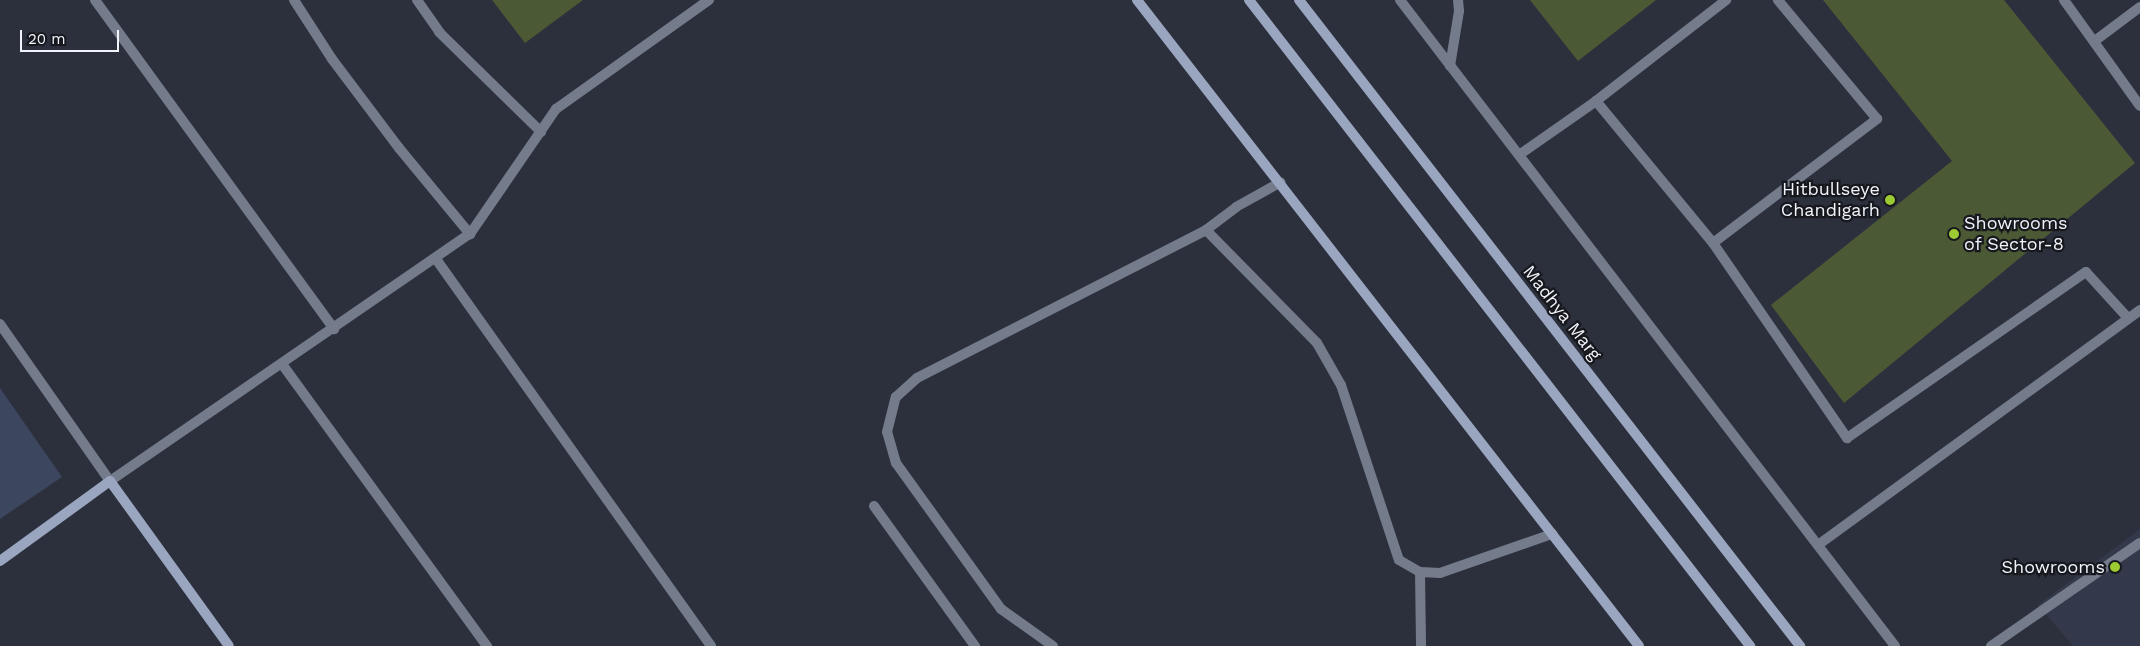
<!DOCTYPE html>
<html>
<head>
<meta charset="utf-8">
<style>
  body { margin:0 }
  #map { position:relative; width:2140px; height:646px; overflow:hidden; background:#2c303c; font-family:"Work Sans",sans-serif }
  div>[style] { position:absolute }
  [style*='--x'] { left:calc(var(--x)*1px); top:calc(var(--y)*1px); width:calc(var(--w)*1px); rotate:calc(var(--a)*1deg) }
  .built>* { inset:0; background:#33394a }
  .green>* { inset:0; background:#3c465e }
  .building>* { inset:0; background:#4c5935 }
  .lane>* { height:10px; margin:-5px; padding:0 5px; transform-origin:5px; border-radius:5px; background:#747b8b }
  .street>* { height:10px; margin:-5px; padding:0 5px; transform-origin:5px; border-radius:5px; background:#747b8b }
  .secondary>* { height:10px; margin:-5px; padding:0 5px; transform-origin:5px; border-radius:5px; background:#9aa5bf }
  .dots>* { width:14px; height:14px; translate:-50% -50%; box-sizing:border-box; border:2px solid #16181e; border-radius:50% }
  span { translate:-50% -50%; white-space:nowrap; text-align:center; line-height:1.15; -webkit-text-stroke:4.5px #16181e; paint-order:stroke }
  .poi-label { font-size:18px; color:#f0f3fa }
  .right { translate:-100% -50%; text-align:right }
  .left { translate:0 -50%; text-align:left }
  .street-label { font-size:18px; color:#f0f3fa }
  .scale { position:absolute; left:20px; top:30px; width:99px; height:22px; box-sizing:border-box; border:2px solid #f0f3fa; border-top:0; padding-left:6px; font-size:15px; line-height:18px; white-space:nowrap; color:#f0f3fa; -webkit-text-stroke:4px #16181e; paint-order:stroke }
</style>
</head>
<body>
<div id="map">
  <div class="built">
    <i style="clip-path:polygon(2140px 529px,2140px 646px,2073px 646px,2038px 605px)"></i>
  </div>
  <div class="green">
    <i style="clip-path:polygon(0 388px,62px 477px,0 519px)"></i>
  </div>
  <div class="building">
    <i style="clip-path:polygon(492px 0,583px 0,525px 43px)"></i>
    <i style="clip-path:polygon(1530px 0,1656px 0,1578px 61px)"></i>
    <i style="clip-path:polygon(1823px 0,2004px 0,2135px 163px,1844px 403px,1771px 305px,1952px 161px)"></i>
  </div>
  <div class="lane">
    <i style="--x:2064;--y:0;--w:130;--a:54.4"></i>
    <i style="--x:1450;--y:66;--w:56;--a:-80.7"></i>
    <i style="--x:1459;--y:11;--w:11;--a:-95"></i>
    <i style="--x:1596;--y:101;--w:184;--a:50.5"></i>
    <i style="--x:1713;--y:243;--w:237;--a:55.5"></i>
    <i style="--x:1847;--y:438;--w:291;--a:-34.8"></i>
    <i style="--x:2086;--y:272;--w:62;--a:47.6"></i>
    <i style="--x:1519;--y:155;--w:94;--a:-35"></i>
    <i style="--x:1596;--y:101;--w:165;--a:-37.8"></i>
    <i style="--x:1206;--y:230;--w:158;--a:45.5"></i>
    <i style="--x:1317;--y:343;--w:48;--a:60.3"></i>
    <i style="--x:1341;--y:385;--w:184;--a:71.7"></i>
    <i style="--x:1399;--y:560;--w:24;--a:30"></i>
    <i style="--x:1420;--y:572;--w:20;--a:3"></i>
    <i style="--x:1440;--y:573;--w:119;--a:-19.2"></i>
    <i style="--x:1713;--y:243;--w:206;--a:-37.1"></i>
    <i style="--x:1877;--y:119;--w:155;--a:-129.8"></i>
    <i style="--x:1420;--y:572;--w:74;--a:89.2"></i>
    <i style="--x:1053;--y:646;--w:64;--a:-144.6"></i>
    <i style="--x:1001;--y:609;--w:180;--a:-125.7"></i>
    <i style="--x:896;--y:463;--w:32;--a:-106"></i>
    <i style="--x:887;--y:432;--w:36;--a:-76"></i>
    <i style="--x:896;--y:397;--w:28;--a:-42"></i>
    <i style="--x:917;--y:378;--w:325;--a:-27.1"></i>
    <i style="--x:1206;--y:230;--w:38;--a:-37"></i>
    <i style="--x:1236;--y:207;--w:51;--a:-29.1"></i>
  </div>
  <div class="street">
    <i style="--x:95;--y:0;--w:407;--a:54"></i>
    <i style="--x:294;--y:0;--w:70;--a:57.2"></i>
    <i style="--x:332;--y:59;--w:111;--a:53"></i>
    <i style="--x:399;--y:148;--w:112;--a:50.5"></i>
    <i style="--x:417;--y:0;--w:39;--a:55"></i>
    <i style="--x:439;--y:32;--w:143;--a:44.4"></i>
    <i style="--x:1400;--y:0;--w:814;--a:52.54"></i>
    <i style="--x:2096;--y:40;--w:55;--a:-36.9"></i>
    <i style="--x:436;--y:259;--w:475;--a:54.6"></i>
    <i style="--x:0;--y:324;--w:192;--a:55"></i>
    <i style="--x:110;--y:481;--w:437;--a:-34.5"></i>
    <i style="--x:470;--y:234;--w:152;--a:-55.5"></i>
    <i style="--x:556;--y:109;--w:188;--a:-35.5"></i>
    <i style="--x:282;--y:364;--w:349;--a:54"></i>
    <i style="--x:874;--y:506;--w:173;--a:54.2"></i>
    <i style="--x:1818;--y:545;--w:399;--a:-36.1"></i>
    <i style="--x:1991;--y:646;--w:181;--a:-34.7"></i>
  </div>
  <div class="secondary">
    <i style="--x:1137;--y:0;--w:818;--a:52.15"></i>
    <i style="--x:1249;--y:0;--w:818;--a:52.2"></i>
    <i style="--x:1299;--y:0;--w:818;--a:52.2"></i>
    <i style="--x:0;--y:561;--w:136;--a:-36"></i>
    <i style="--x:110;--y:481;--w:203;--a:54.2"></i>
  </div>
  <div class="dots">
    <i style="left:1890px;top:200px;background:#9cca32"></i>
    <i style="left:1954px;top:234px;background:#9cca32"></i>
    <i style="left:2115px;top:567px;background:#9cca32"></i>
  </div>
  <div class="poi-label">
    <span class="right" style="left:1880px;top:200px">Hitbullseye<br>Chandigarh</span>
    <span class="left" style="left:1964px;top:234px">Showrooms<br>of Sector-8</span>
    <span class="right" style="left:2105px;top:567px">Showrooms</span>
  </div>
  <div class="street-label">
    <span style="left:1562px;top:313px;rotate:52deg">Madhya Marg</span>
  </div>
  <div class="scale">20 m</div>
</div>
</body>
</html>
